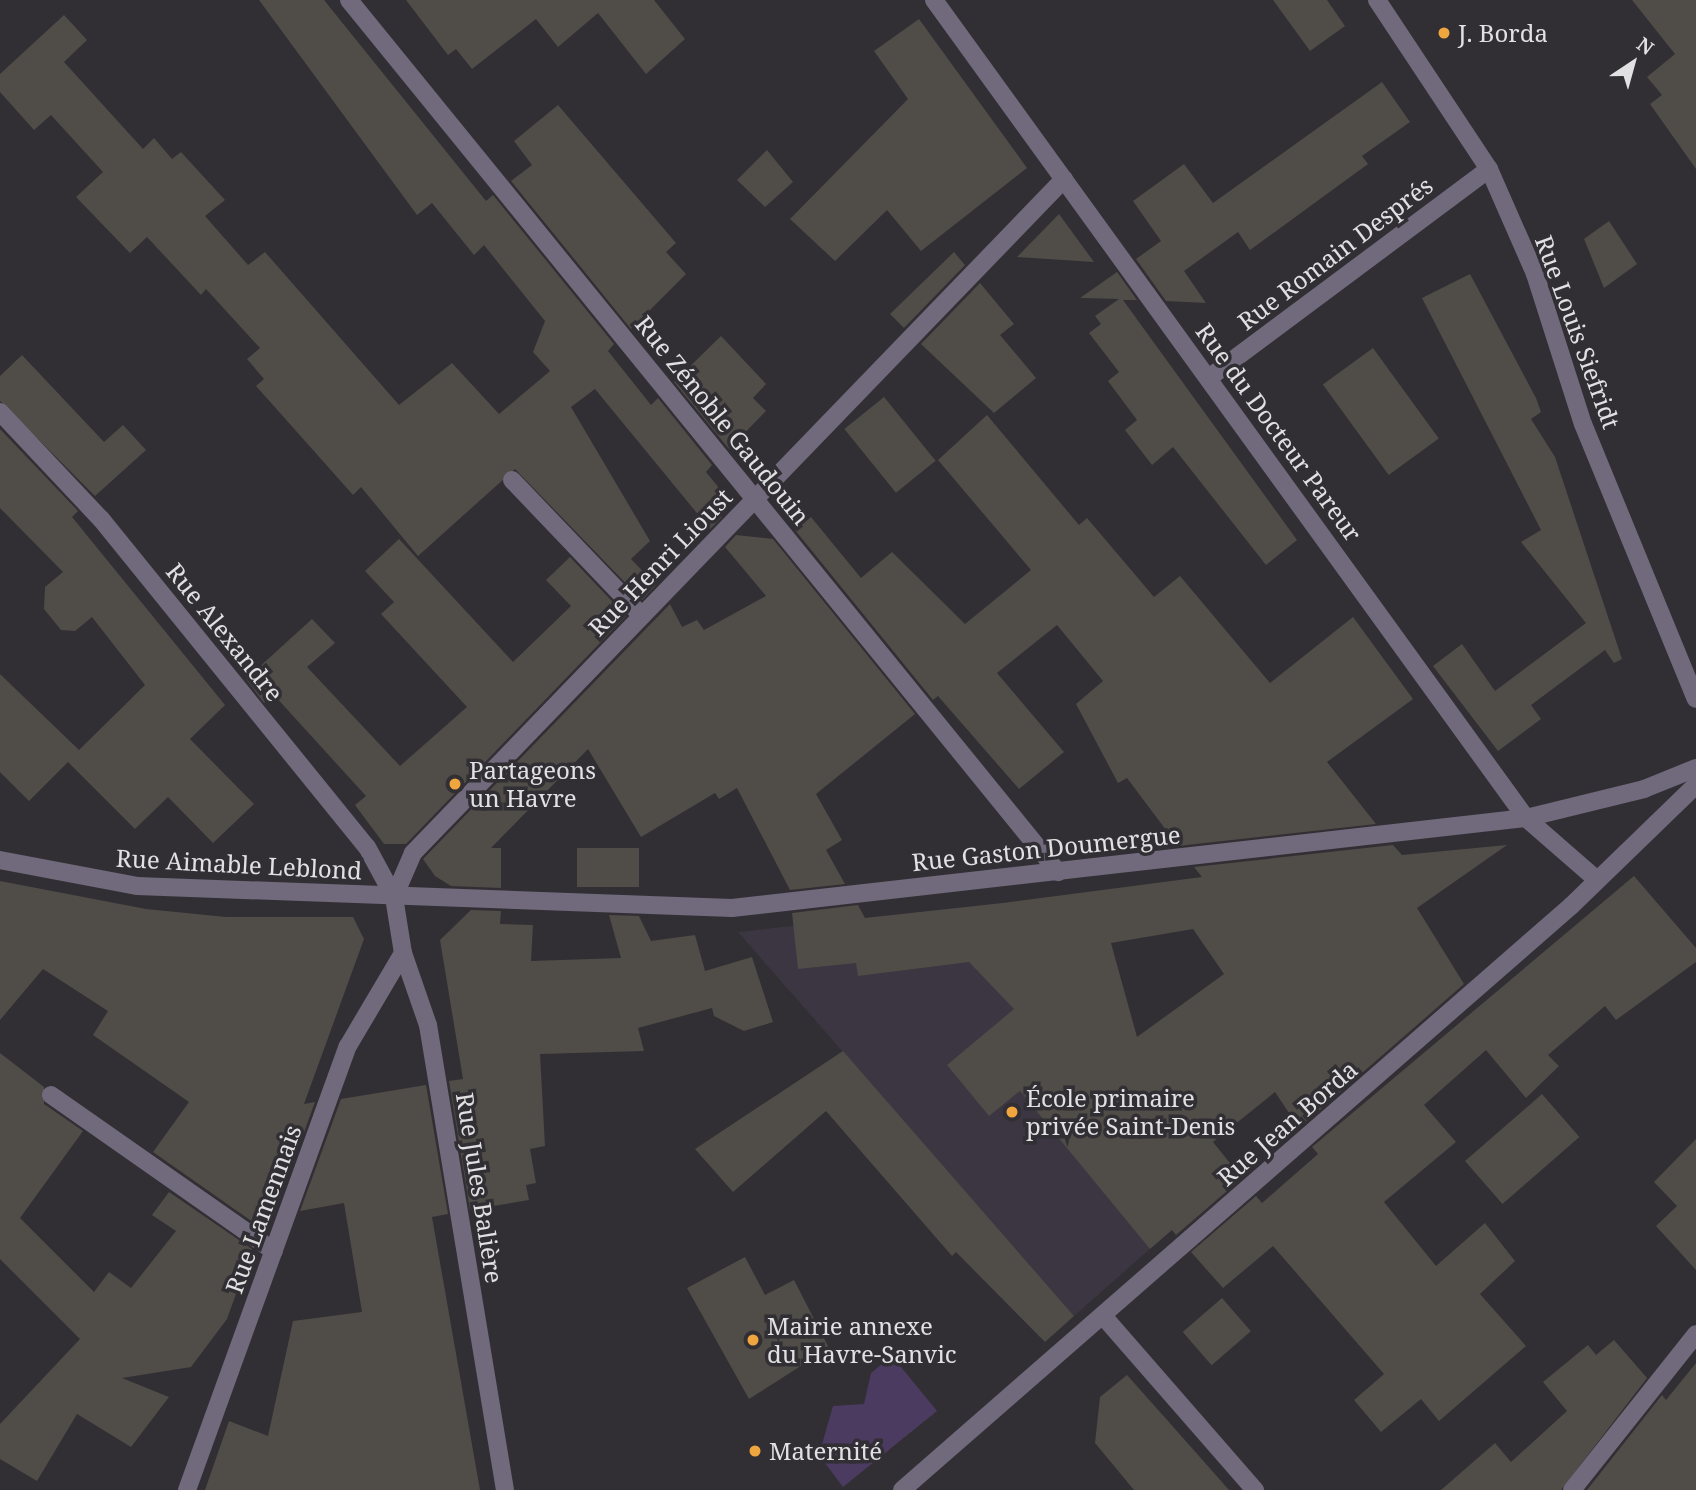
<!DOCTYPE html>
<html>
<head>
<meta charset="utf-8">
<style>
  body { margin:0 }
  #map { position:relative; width:1696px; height:1490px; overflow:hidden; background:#312f34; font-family:"Noto Serif",serif }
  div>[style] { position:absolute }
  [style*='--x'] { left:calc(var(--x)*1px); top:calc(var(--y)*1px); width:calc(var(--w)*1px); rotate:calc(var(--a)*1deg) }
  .built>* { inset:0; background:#3b3641 }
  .green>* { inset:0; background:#4c3b60 }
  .building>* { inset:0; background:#504c47; transform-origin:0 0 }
  .minor>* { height:18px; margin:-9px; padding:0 9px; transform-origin:9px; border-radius:9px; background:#71697c }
  .dots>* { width:19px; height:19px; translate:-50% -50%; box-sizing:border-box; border:4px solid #312f34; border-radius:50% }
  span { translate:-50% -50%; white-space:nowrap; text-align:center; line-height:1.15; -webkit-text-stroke:7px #312f34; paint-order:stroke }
  .poi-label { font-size:24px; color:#e1e0e3 }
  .left { translate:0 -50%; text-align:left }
  .street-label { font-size:24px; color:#e1e0e3 }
  .north { position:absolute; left:1598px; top:28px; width:70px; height:70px; -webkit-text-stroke:5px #312f34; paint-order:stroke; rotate:36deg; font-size:19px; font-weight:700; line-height:28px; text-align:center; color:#e1e0e3 }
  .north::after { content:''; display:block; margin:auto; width:24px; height:32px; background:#e1e0e3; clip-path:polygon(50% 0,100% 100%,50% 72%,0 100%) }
</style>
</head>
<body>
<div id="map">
  <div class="built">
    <i style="clip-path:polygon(1003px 903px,1150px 1249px,1074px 1316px,738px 932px)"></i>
  </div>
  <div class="green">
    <i style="clip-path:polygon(892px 1356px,937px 1411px,843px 1487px,819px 1455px,833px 1406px,864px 1404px,871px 1373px)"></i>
  </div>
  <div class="building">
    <i style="clip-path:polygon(259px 0,324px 0,486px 201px,493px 195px,614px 344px,608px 351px,651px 405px,658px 398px,712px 465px,706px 472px,724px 494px,722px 517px,710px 529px,595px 389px,571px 407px,650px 541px,631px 559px,656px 585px,642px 600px,515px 469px,418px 556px,361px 487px,353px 495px,256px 386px,264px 379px,247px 359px,260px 348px,206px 289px,201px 295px,147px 237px,130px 253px,76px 197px,103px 172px,51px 115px,34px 130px,0 92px,0 74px,64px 15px,87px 40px,64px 62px,143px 149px,154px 138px,172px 159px,181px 152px,225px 200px,205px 216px,248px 265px,265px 252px,399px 405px,452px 363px,499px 414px,550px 371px,533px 352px,545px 321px,484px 245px,474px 255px,432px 203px,417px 215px)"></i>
    <i style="clip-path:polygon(406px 0,654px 0,685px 39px,646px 74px,598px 13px,558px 47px,536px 19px,472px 69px,456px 49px,448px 55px)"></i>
    <i style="clip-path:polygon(1273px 0,1327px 0,1345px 26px,1310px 51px)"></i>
    <i style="clip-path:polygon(1632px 0,1696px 0,1696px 169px,1650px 104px,1662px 95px,1647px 77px,1675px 54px)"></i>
    <i style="clip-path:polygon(919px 19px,1027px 168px,921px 251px,887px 210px,835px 261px,790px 219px,908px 99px,874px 51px)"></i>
    <i style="clip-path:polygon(1382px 82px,1410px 122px,1362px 156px,1368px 164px,1250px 250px,1238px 232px,1184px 271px,1206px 303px,1166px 301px,1136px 259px,1161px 241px,1133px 201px,1184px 164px,1213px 203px)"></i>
    <i style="clip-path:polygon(558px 105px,676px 243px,666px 252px,686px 274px,631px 329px,511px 181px,532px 165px,514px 141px)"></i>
    <i style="clip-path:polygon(767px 150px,793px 182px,765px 207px,737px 180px)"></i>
    <i style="clip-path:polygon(1059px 214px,1094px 262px,1017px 257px)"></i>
    <i style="clip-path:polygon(1609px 221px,1637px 264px,1604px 288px,1584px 239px)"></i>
    <i style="clip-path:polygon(954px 252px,965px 265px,904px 328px,890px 314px)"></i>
    <i style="clip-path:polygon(1117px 272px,1137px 300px,1123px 300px,1297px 540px,1266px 565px,1173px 447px,1152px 465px,1125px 430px,1137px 420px,1108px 381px,1119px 372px,1089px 333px,1101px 324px,1095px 316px,1119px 299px,1080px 298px)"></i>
    <i style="clip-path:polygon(1470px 274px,1536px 398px,1541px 412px,1531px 419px,1555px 457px,1622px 659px,1614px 663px,1605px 650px,1531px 705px,1541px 719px,1498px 751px,1433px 666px,1462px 644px,1495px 691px,1586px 623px,1521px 542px,1541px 530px,1422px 298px)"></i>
    <i style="clip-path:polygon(980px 283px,1014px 324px,1000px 335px,1036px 378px,994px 413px,921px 344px)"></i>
    <i style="clip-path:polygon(721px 336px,766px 384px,753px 398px,766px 411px,729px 449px,674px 382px)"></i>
    <i style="left:1373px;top:348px;width:112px;height:62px;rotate:54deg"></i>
    <i style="clip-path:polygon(22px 355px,104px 442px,123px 425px,146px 450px,95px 496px,0 401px,0 376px)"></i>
    <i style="left:884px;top:397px;width:82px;height:51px;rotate:51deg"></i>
    <i style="clip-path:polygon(987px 415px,1079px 525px,1087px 518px,1154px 597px,1180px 576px,1270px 683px,1353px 617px,1413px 699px,1327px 762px,1376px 824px,1178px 846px,1127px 778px,1118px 783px,1076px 704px,1103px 681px,1057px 625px,997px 673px,1064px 752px,1019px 789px,938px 696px,933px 700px,795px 530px,811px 517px,861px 578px,892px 552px,965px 624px,1031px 570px,938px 460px)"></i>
    <i style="clip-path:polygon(0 429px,78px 511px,72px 517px,225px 705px,190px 739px,254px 804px,213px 843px,168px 797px,135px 829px,68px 762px,29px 801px,0 772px,0 674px,79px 750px,145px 685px,92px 617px,75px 631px,61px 630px,44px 609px,45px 587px,63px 572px,0 508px)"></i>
    <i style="clip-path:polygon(736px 535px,773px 539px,915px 714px,816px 794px,842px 840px,826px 850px,845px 884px,790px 890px,737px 788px,719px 799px,715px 793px,641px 837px,588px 749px,491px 848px,501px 848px,501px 888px,451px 886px,435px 876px,423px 859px,670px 604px,682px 627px,697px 620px,704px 630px,766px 596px,725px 547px)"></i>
    <i style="clip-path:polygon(399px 539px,513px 662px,571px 606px,546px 580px,570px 557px,626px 616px,406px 844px,384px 844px,355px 805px,366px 796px,274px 695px,264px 703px,246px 679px,312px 619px,335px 643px,307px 667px,400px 766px,467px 707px,381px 614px,394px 602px,365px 571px)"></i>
    <i style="clip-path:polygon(evenodd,1393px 845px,1402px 855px,1507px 845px,1417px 908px,1464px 984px,1299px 1128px,1275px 1092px,1213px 1142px,1242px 1178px,1176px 1235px,1172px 1230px,1150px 1249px,1020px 1091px,989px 1116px,947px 1065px,1014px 1009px,969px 962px,858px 976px,856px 963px,798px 969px,792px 913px,858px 905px,865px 918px,1003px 903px,1202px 877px,1194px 867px,1393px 845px,1193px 929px,1224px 974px,1137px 1037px,1111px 943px,1193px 929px)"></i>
    <i style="left:577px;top:848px;width:62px;height:39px"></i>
    <i style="clip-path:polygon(1634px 876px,1696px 948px,1696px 962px,1616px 1020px,1605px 1006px,1548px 1055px,1559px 1066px,1526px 1098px,1486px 1050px,1424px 1105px,1456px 1142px,1384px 1202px,1436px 1266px,1485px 1223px,1515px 1261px,1480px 1294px,1526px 1346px,1439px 1421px,1421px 1399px,1381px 1432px,1354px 1400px,1384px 1374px,1273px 1246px,1223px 1288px,1191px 1252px,1256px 1196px,1262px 1203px,1318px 1154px,1312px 1147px)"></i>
    <i style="clip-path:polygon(0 881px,146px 909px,226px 917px,353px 917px,364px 939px,304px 1104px,315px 1102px,274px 1215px,263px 1218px,260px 1227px,153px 1152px,189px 1102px,93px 1035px,108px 1011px,43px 969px,0 1020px)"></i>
    <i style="clip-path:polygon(471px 910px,501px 911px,500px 924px,533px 925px,531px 961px,621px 958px,609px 915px,639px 916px,651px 941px,695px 935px,705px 971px,752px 957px,773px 1022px,744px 1031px,714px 1016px,712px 1008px,638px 1028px,644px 1051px,540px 1054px,545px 1146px,530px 1149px,536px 1183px,526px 1185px,529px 1200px,470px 1210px,449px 1081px,463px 1079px,440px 940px)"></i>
    <i style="clip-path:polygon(843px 1051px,1074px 1316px,1045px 1342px,956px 1252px,952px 1256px,826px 1111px,733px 1192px,695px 1149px)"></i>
    <i style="clip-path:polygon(0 1053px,44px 1087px,44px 1104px,83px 1131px,20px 1218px,94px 1292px,109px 1272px,131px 1288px,176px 1231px,152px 1215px,169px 1192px,252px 1249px,227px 1319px,191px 1367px,122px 1378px,169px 1397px,131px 1447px,77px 1414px,37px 1481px,0 1459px,0 1424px,80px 1339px,0 1259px)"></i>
    <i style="clip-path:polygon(426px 1085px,448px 1214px,432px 1217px,480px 1490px,205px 1490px,229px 1421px,268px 1436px,293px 1321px,362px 1312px,344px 1203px,300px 1211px,341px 1099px)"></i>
    <i style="left:1542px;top:1094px;width:57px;height:102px;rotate:49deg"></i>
    <i style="clip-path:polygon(1696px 1139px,1696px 1270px,1656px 1226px,1677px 1206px,1654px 1182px)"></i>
    <i style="clip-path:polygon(745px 1257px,765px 1295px,794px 1280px,829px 1348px,749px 1399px,687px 1288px)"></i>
    <i style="left:1222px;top:1298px;width:44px;height:52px;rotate:49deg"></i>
    <i style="clip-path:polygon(1614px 1340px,1647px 1378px,1561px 1490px,1441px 1490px,1495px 1443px,1511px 1462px,1567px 1411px,1543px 1382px,1588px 1345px,1596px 1355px)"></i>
    <i style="clip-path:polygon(1696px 1363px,1696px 1490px,1587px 1490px,1662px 1395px,1666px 1400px)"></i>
    <i style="clip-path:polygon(1127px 1375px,1168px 1421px,1229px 1490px,1134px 1490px,1095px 1443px,1100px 1397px)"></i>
  </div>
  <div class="minor">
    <i style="--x:349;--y:0;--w:1124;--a:50.89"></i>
    <i style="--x:934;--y:0;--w:1010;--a:54.11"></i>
    <i style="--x:1526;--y:818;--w:94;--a:41.1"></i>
    <i style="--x:1377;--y:0;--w:203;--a:56.5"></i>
    <i style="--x:1489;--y:169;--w:115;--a:66.3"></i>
    <i style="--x:1535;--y:274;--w:157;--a:72.3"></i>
    <i style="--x:1583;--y:424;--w:297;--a:67.7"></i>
    <i style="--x:1210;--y:377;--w:348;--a:-36.7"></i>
    <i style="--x:0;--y:412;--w:147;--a:46.7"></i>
    <i style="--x:101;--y:519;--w:422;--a:51"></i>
    <i style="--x:367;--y:847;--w:57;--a:61.6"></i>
    <i style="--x:394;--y:897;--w:57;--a:80.9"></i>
    <i style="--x:403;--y:953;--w:76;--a:70.9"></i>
    <i style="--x:428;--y:1025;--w:471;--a:80.6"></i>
    <i style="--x:512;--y:480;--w:188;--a:46.3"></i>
    <i style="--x:0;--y:860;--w:139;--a:10.7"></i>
    <i style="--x:137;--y:886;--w:595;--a:2.12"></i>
    <i style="--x:732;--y:908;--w:799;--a:-6.47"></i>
    <i style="--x:1526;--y:818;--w:122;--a:-13.8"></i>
    <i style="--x:1644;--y:789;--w:56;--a:-22"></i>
    <i style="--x:394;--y:897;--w:48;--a:-66.6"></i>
    <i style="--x:413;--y:853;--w:937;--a:-45.99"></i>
    <i style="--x:51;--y:1095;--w:272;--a:35"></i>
    <i style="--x:1104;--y:1317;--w:230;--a:48.9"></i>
    <i style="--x:187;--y:1490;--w:472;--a:-70.1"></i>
    <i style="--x:348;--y:1046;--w:108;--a:-59.4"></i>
    <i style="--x:902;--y:1490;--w:888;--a:-41.12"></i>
    <i style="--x:1571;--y:906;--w:174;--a:-44.1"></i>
    <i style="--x:1572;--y:1490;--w:199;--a:-51.5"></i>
  </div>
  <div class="dots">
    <i style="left:1444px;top:33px;background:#f0a63e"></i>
    <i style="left:455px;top:784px;background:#f0a63e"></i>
    <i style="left:1012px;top:1112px;background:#f0a63e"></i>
    <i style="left:753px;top:1340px;background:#f0a63e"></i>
    <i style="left:755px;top:1451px;background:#f0a63e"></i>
  </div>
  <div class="poi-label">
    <span class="left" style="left:1458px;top:33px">J. Borda</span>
    <span class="left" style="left:469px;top:784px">Partageons<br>un Havre</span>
    <span class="left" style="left:1026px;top:1112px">École primaire<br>privée Saint-Denis</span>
    <span class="left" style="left:767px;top:1340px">Mairie annexe<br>du Havre-Sanvic</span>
    <span class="left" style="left:769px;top:1451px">Maternité</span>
  </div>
  <div class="street-label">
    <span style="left:1335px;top:253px;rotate:-37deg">Rue Romain Després</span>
    <span style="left:1578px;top:332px;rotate:70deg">Rue Louis Siefridt</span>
    <span style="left:723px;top:420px;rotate:51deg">Rue Zénoble Gaudouin</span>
    <span style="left:1279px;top:432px;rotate:54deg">Rue du Docteur Pareur</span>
    <span style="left:660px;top:562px;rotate:-46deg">Rue Henri Lioust</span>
    <span style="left:225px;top:632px;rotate:51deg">Rue Alexandre</span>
    <span style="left:1046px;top:848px;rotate:-6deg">Rue Gaston Doumergue</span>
    <span style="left:239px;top:864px;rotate:3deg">Rue Aimable Leblond</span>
    <span style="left:1287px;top:1123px;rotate:-41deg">Rue Jean Borda</span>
    <span style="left:480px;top:1188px;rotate:81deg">Rue Jules Balière</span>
    <span style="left:263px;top:1209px;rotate:-70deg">Rue Lamennais</span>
  </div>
  <div class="north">N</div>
</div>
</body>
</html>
